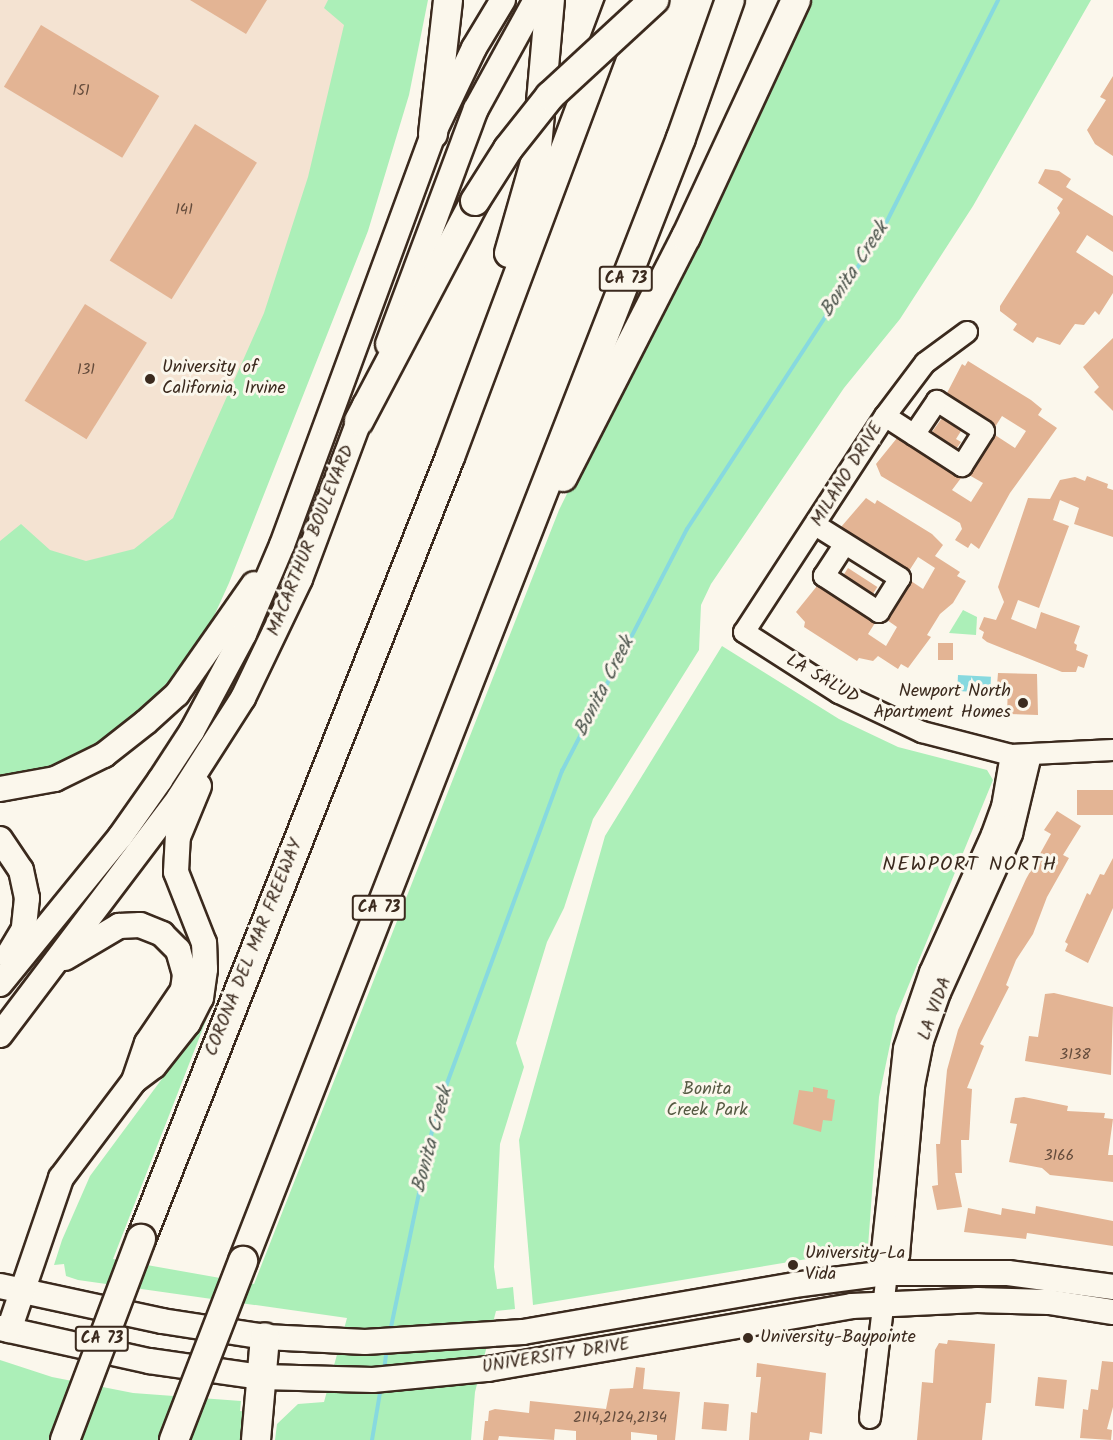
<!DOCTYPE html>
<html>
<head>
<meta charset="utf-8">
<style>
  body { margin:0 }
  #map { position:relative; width:1113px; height:1440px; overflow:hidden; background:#fbf7ec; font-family:Kalam,sans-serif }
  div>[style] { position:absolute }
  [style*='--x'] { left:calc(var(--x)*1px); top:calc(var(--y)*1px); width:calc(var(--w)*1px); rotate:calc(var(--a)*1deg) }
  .built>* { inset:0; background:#f4e3d2 }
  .green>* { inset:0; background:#acefb8 }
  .water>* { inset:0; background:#87d9df; transform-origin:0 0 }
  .stream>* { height:4px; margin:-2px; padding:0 2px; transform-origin:2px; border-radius:2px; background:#87d9df }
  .building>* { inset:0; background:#e3b494; transform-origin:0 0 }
  .roads { filter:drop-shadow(2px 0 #3b2a1e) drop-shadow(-2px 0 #3b2a1e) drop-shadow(0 2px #3b2a1e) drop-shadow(0 -2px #3b2a1e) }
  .minor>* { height:20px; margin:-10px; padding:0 10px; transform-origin:10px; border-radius:10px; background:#fbf7ec }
  .major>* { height:24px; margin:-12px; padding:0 12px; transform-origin:12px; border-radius:12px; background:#fbf7ec }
  .highway>* { height:28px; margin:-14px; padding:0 14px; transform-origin:14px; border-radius:14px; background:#fbf7ec }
  .bridges { filter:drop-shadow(2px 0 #3b2a1e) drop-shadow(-2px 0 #3b2a1e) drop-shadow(0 2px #3b2a1e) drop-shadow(0 -2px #3b2a1e) }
  .highway-bridge>* { height:28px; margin:-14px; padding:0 14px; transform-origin:14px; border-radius:14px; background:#fbf7ec }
  .dots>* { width:16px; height:16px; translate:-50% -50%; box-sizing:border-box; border:3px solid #fbf7ec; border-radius:50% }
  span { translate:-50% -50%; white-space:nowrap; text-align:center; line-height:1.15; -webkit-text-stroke:6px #fbf7ec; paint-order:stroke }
  .number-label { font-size:15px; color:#654c3c }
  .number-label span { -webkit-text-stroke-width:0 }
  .shield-label span { padding:2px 4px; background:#fbf7ec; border:2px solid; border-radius:4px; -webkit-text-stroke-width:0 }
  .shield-label { font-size:16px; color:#3b2a1e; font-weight:700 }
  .poi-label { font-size:18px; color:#3b2a1e }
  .left { translate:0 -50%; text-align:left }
  .right { translate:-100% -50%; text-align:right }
  .street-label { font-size:18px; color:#3b2a1e }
  .park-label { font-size:18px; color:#575b44 }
  .water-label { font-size:20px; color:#4e564e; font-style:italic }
  .neighbourhood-label { font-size:20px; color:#3b2a1e; letter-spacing:1.5px }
</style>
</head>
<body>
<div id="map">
  <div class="built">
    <i style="clip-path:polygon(0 0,418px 0,346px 264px,0 773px)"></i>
  </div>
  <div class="green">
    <i style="clip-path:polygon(328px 0,428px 0,409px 95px,368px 231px,229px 583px,209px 627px,183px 666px,134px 717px,79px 754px,44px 770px,0 779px,0 541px,21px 524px,50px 550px,86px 561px,134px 549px,173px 518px,264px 313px,308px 177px,344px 25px,324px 8px)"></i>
    <i style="clip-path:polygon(810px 0,1091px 0,973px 206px,900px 319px,844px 388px,711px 584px,701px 605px,699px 650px,593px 819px,564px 908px,547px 942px,516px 1043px,524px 1067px,500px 1144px,494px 1267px,497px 1289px,513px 1287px,515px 1309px,496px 1311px,475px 1392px,471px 1440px,275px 1440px,277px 1424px,298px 1404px,324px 1402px,347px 1318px,78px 1280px,66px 1276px,64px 1264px,54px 1265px,62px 1240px,90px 1176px,207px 1018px,113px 1259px,254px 1284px,559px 510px)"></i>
    <i style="clip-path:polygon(963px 610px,977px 617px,976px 635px,949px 633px)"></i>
    <i style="clip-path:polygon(722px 646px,839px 719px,898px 747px,987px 770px,993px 780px,896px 1016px,879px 1097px,868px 1247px,857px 1258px,819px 1257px,533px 1305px,519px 1140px,605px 836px)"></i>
    <i style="clip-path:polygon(0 1360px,52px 1377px,133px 1393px,241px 1401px,240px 1411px,248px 1412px,245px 1440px,0 1440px)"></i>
  </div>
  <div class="water">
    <i style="left:958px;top:675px;width:33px;height:16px;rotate:3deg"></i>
  </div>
  <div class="stream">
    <i style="--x:390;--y:1332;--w:221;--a:-78.2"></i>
    <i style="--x:435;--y:1116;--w:368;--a:-69.8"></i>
    <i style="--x:562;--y:771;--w:272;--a:-62.7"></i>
    <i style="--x:687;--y:529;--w:363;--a:-56.9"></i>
    <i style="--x:885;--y:225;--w:252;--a:-63.3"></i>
    <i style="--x:384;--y:1371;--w:23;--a:-83"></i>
    <i style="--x:372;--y:1440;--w:54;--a:-80.4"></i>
  </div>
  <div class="building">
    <i style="clip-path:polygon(190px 0,267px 0,246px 34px)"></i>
    <i style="left:41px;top:25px;width:138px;height:72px;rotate:31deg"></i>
    <i style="clip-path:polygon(1113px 76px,1113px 156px,1095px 144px,1087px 130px,1106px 100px,1100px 97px)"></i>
    <i style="left:195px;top:124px;width:73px;height:161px;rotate:32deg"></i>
    <i style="clip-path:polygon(1045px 169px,1059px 171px,1071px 179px,1066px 187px,1113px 216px,1113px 252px,1087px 235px,1076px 252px,1113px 276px,1113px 293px,1099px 315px,1095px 311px,1084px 325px,1075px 324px,1060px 345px,1037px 337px,1033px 343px,1013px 330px,1017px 324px,1000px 311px,1000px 306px,1060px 213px,1057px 208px,1063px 199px,1038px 183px)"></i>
    <i style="left:85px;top:304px;width:73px;height:114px;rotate:32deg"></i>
    <i style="clip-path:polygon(1113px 338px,1113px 411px,1094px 392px,1099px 387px,1083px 367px)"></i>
    <i style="clip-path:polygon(968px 361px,1031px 400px,1042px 409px,1038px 415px,1057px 428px,1010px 493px,979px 549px,971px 543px,968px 548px,955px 540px,962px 529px,960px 523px,881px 476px,876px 464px,897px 438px,961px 478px,952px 490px,971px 502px,983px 483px,969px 475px,995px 435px,1015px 448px,1026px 431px,1002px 416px,995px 427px,947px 393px,962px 364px,965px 366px)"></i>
    <i style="clip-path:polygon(942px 418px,961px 431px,956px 439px,961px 442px,957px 448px,932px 432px)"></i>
    <i style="clip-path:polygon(1087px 476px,1108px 484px,1107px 488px,1113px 490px,1113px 537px,1074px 524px,1079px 508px,1060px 500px,1053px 520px,1069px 526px,1039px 608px,1018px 600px,1011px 619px,1036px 629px,1041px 612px,1080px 626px,1074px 643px,1077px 645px,1076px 650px,1088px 655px,1084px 668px,1078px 666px,1076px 672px,1062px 672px,987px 642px,982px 638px,984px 632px,979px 629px,984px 617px,996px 620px,1004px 602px,998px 587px,1028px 498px,1050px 499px,1060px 480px,1075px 477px,1085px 481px)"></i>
    <i style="clip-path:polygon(866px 498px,875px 504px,877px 500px,932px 534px,943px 545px,935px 556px,960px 572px,957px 576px,966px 581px,953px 603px,940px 614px,927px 635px,931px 637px,908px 668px,901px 664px,898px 669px,878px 656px,873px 661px,859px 658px,857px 661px,804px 627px,805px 622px,796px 612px,817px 586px,875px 623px,868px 634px,886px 646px,897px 627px,887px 620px,911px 581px,923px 589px,935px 568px,918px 557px,909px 571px,841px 527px)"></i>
    <i style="left:848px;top:568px;width:35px;height:8px;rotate:33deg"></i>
    <i style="left:938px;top:643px;width:15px;height:17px"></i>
    <i style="clip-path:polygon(998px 673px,1037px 674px,1038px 715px,1007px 714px,1008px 685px,997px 685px)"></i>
    <i style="left:1113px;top:790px;width:25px;height:36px;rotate:90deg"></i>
    <i style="clip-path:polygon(1057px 811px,1081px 826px,1063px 855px,1069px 858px,1047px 897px,1033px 934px,1016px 960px,1006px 985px,1009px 987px,980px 1044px,984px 1046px,967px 1088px,972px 1089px,969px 1140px,961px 1140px,962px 1173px,955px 1173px,962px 1207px,937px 1210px,932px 1186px,938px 1185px,936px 1144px,940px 1144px,947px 1070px,958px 1030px,1026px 879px,1051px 834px,1044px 830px)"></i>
    <i style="clip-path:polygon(1113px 858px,1113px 908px,1088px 963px,1065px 951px,1068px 944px,1065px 942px,1087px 893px,1090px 895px,1100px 874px,1104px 875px)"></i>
    <i style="clip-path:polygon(1054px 993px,1113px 1007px,1111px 1075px,1025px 1061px,1029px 1036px,1038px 1037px,1045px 994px)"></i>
    <i style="clip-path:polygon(813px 1087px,828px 1090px,827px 1098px,835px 1100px,832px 1121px,823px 1120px,821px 1132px,793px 1124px,799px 1090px,813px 1092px)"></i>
    <i style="clip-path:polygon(1024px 1097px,1068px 1106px,1067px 1111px,1105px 1113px,1104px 1118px,1113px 1119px,1108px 1155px,1113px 1155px,1113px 1182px,1050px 1175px,1042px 1168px,1009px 1162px,1017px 1124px,1010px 1123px,1015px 1098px)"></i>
    <i style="clip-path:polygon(1036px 1206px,1113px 1221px,1113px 1246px,1027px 1233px,1026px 1239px,964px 1232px,968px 1208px,1001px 1215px,1002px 1208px,1035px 1214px)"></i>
    <i style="clip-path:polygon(948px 1340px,995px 1344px,991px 1403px,986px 1403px,982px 1440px,917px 1440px,922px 1382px,933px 1383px,935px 1350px,939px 1343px,947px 1344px)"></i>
    <i style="clip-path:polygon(1102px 1361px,1113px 1362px,1113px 1407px,1107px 1429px,1112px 1430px,1111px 1440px,1080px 1438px,1083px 1409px,1088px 1410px,1091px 1389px,1098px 1390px)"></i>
    <i style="clip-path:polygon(757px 1363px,826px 1373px,822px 1434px,810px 1432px,809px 1440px,749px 1440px,751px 1412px,757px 1413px,761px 1377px,756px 1377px)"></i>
    <i style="clip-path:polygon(636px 1367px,645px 1368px,643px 1389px,680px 1392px,675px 1440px,657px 1440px,657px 1435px,631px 1432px,631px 1440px,576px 1440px,576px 1431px,555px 1429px,554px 1440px,499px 1436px,498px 1440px,483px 1440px,485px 1421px,488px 1421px,489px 1411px,495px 1409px,529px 1413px,530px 1401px,606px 1409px,610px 1389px,633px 1388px)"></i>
    <i style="left:1038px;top:1377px;width:29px;height:29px;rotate:6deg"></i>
    <i style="left:704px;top:1402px;width:25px;height:27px;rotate:5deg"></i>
  </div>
  <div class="roads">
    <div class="minor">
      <i style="--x:967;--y:332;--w:52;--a:143.6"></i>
      <i style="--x:925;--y:363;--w:66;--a:127"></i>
      <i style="--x:885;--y:416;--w:258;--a:123.1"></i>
      <i style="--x:744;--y:632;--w:113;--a:32.7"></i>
      <i style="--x:839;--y:693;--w:92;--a:25.2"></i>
      <i style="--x:922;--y:732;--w:92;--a:14.5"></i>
      <i style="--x:1011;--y:755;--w:102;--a:-2.8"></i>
      <i style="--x:885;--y:416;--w:92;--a:33"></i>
      <i style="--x:962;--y:466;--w:41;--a:-57.8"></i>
      <i style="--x:984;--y:431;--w:56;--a:-147.4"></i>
      <i style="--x:937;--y:401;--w:41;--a:124.1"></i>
      <i style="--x:817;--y:526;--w:98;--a:32.1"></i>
      <i style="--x:900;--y:578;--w:40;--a:122"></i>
      <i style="--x:879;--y:612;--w:66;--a:-146.8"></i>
      <i style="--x:824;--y:576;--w:38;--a:-57"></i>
      <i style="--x:887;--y:1273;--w:22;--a:-56"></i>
      <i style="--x:899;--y:1255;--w:170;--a:-84.9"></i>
      <i style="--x:914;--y:1086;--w:46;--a:-78.7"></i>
      <i style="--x:923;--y:1041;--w:51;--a:-70.5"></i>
      <i style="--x:940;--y:993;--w:175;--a:-65.6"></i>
      <i style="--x:1012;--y:834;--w:81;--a:-76.5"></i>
      <i style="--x:870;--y:1418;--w:146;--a:-83.3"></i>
      <i style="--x:887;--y:1273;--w:23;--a:-103"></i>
      <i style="--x:882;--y:1251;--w:204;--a:-83.8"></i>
      <i style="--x:904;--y:1048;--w:80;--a:-71.1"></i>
      <i style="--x:930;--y:972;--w:151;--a:-65.8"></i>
      <i style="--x:992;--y:834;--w:29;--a:-70"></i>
      <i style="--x:1002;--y:807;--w:53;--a:-80.2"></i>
    </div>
    <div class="major">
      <i style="--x:388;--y:344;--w:251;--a:-69.5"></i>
      <i style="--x:476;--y:109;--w:124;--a:-61.2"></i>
      <i style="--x:0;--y:789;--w:56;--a:-10.3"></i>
      <i style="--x:55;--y:779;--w:55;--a:-26.1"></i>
      <i style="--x:104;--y:755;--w:53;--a:-38.2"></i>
      <i style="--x:146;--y:722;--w:42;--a:-42.1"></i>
      <i style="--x:177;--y:694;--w:134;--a:-55"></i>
      <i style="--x:0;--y:839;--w:37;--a:56"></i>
      <i style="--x:21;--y:870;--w:29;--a:78"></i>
      <i style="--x:27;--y:898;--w:31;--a:96"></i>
      <i style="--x:24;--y:929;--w:31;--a:121"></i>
      <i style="--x:65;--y:958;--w:63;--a:-30.7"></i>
      <i style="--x:119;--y:926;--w:21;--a:-3"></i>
      <i style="--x:140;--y:925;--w:24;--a:22"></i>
      <i style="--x:162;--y:934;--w:23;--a:45"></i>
      <i style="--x:178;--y:950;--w:26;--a:74"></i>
      <i style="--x:185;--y:975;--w:15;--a:98"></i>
      <i style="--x:183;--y:990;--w:64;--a:124.2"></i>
      <i style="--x:147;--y:1043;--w:40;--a:108.9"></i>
      <i style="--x:0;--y:984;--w:190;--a:-50.8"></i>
      <i style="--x:120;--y:837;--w:70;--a:-54.9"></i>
      <i style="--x:160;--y:780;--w:59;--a:-56.9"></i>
      <i style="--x:192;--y:731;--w:110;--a:-61.8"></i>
      <i style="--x:244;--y:634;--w:97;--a:-66.9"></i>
      <i style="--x:282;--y:545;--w:438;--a:-69.8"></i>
      <i style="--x:433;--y:134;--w:95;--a:-64.5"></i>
      <i style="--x:474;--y:48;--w:56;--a:-58.9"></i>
      <i style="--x:0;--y:1035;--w:297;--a:-52.9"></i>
      <i style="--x:179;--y:798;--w:119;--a:-57.4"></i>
      <i style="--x:243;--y:698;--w:132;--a:-64.4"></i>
      <i style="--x:300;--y:579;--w:186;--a:-69.5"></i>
      <i style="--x:0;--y:1286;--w:166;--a:12.2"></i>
      <i style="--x:162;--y:1321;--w:104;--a:8.8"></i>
      <i style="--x:265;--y:1337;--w:100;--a:2.9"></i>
      <i style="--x:365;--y:1342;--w:158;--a:-3.6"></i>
      <i style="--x:523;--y:1332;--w:275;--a:-9.8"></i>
      <i style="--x:794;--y:1285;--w:94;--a:-7.4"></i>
      <i style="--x:887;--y:1273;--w:121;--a:0"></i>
      <i style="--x:1008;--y:1273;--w:106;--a:7.6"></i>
      <i style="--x:0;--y:1328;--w:153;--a:12.5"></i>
      <i style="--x:149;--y:1361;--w:114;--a:8.1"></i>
      <i style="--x:262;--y:1377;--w:111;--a:1.5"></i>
      <i style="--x:373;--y:1380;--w:116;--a:-5.5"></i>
      <i style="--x:488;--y:1369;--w:369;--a:-9.8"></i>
      <i style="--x:852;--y:1306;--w:125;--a:-2.7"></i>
      <i style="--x:977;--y:1300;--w:72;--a:1.6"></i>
      <i style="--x:1049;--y:1302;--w:65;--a:8.9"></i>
      <i style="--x:9;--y:1330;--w:161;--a:-71.1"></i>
      <i style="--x:61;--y:1178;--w:121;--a:-53"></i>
      <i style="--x:134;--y:1081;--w:25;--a:-37"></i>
      <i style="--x:154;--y:1066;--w:55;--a:-51.7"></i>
      <i style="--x:188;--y:1023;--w:28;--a:-63"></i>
      <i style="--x:201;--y:998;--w:29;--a:-82"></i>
      <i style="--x:205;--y:969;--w:26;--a:-92"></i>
      <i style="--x:204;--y:943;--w:76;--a:-111.5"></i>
      <i style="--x:176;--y:872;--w:35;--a:-87"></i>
      <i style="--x:178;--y:837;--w:55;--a:-67.6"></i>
    </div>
    <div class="highway">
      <i style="--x:433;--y:134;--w:135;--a:-83.6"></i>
      <i style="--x:509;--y:253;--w:98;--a:-74"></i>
      <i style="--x:536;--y:159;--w:160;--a:-85"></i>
      <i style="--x:359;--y:421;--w:249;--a:-62.2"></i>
      <i style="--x:563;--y:477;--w:270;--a:-62.9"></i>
      <i style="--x:686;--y:237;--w:261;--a:-65.1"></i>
      <i style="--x:141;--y:1239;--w:841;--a:-68.44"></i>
      <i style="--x:450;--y:457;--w:488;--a:-69.5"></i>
      <i style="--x:243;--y:1261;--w:1205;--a:-68.69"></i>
      <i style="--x:681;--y:138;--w:146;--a:-70.5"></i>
      <i style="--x:256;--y:1440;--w:103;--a:-85"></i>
    </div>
  </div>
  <div class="bridges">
    <div class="highway-bridge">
      <i style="--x:475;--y:201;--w:62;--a:-57.6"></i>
      <i style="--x:508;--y:149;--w:68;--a:-51.6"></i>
      <i style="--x:550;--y:96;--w:142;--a:-42.7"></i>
      <i style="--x:65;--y:1440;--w:215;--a:-69.3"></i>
      <i style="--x:174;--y:1440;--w:192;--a:-68.9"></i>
    </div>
  </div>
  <div class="dots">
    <i style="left:150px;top:379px;background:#3b2a1e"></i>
    <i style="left:1023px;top:703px;background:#3b2a1e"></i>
    <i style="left:793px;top:1265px;background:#3b2a1e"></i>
    <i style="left:748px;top:1338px;background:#3b2a1e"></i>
  </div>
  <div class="number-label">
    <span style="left:81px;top:92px">151</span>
    <span style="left:184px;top:211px">141</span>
    <span style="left:86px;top:371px">131</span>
    <span style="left:1075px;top:1056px">3138</span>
    <span style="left:1059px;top:1157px">3166</span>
    <span style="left:620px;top:1419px">2114,2124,2134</span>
  </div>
  <div class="shield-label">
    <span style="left:626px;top:279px">CA 73</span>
    <span style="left:379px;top:908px">CA 73</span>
    <span style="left:102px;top:1339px">CA 73</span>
  </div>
  <div class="poi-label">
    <span class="left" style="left:162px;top:379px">University of<br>California, Irvine</span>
    <span class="right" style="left:1011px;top:703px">Newport North<br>Apartment Homes</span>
    <span class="left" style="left:805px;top:1265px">University-La<br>Vida</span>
    <span class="left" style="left:760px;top:1338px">University-Baypointe</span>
  </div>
  <div class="street-label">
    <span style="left:848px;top:475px;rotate:-58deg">MILANO DRIVE</span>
    <span style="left:312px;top:541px;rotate:-68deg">MACARTHUR BOULEVARD</span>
    <span style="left:822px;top:680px;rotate:30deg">LA SALUD</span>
    <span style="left:255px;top:948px;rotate:-68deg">CORONA DEL MAR FREEWAY</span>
    <span style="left:936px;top:1009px;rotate:-70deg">LA VIDA</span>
    <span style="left:556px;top:1357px;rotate:-9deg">UNIVERSITY DRIVE</span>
  </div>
  <div class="park-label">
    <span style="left:707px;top:1101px">Bonita<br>Creek Park</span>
  </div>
  <div class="water-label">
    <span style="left:855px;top:270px;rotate:-57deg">Bonita Creek</span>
    <span style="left:605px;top:687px;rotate:-63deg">Bonita Creek</span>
    <span style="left:433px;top:1140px;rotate:-75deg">Bonita Creek</span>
  </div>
  <div class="neighbourhood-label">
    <span style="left:970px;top:865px">NEWPORT NORTH</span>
  </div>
</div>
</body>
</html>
